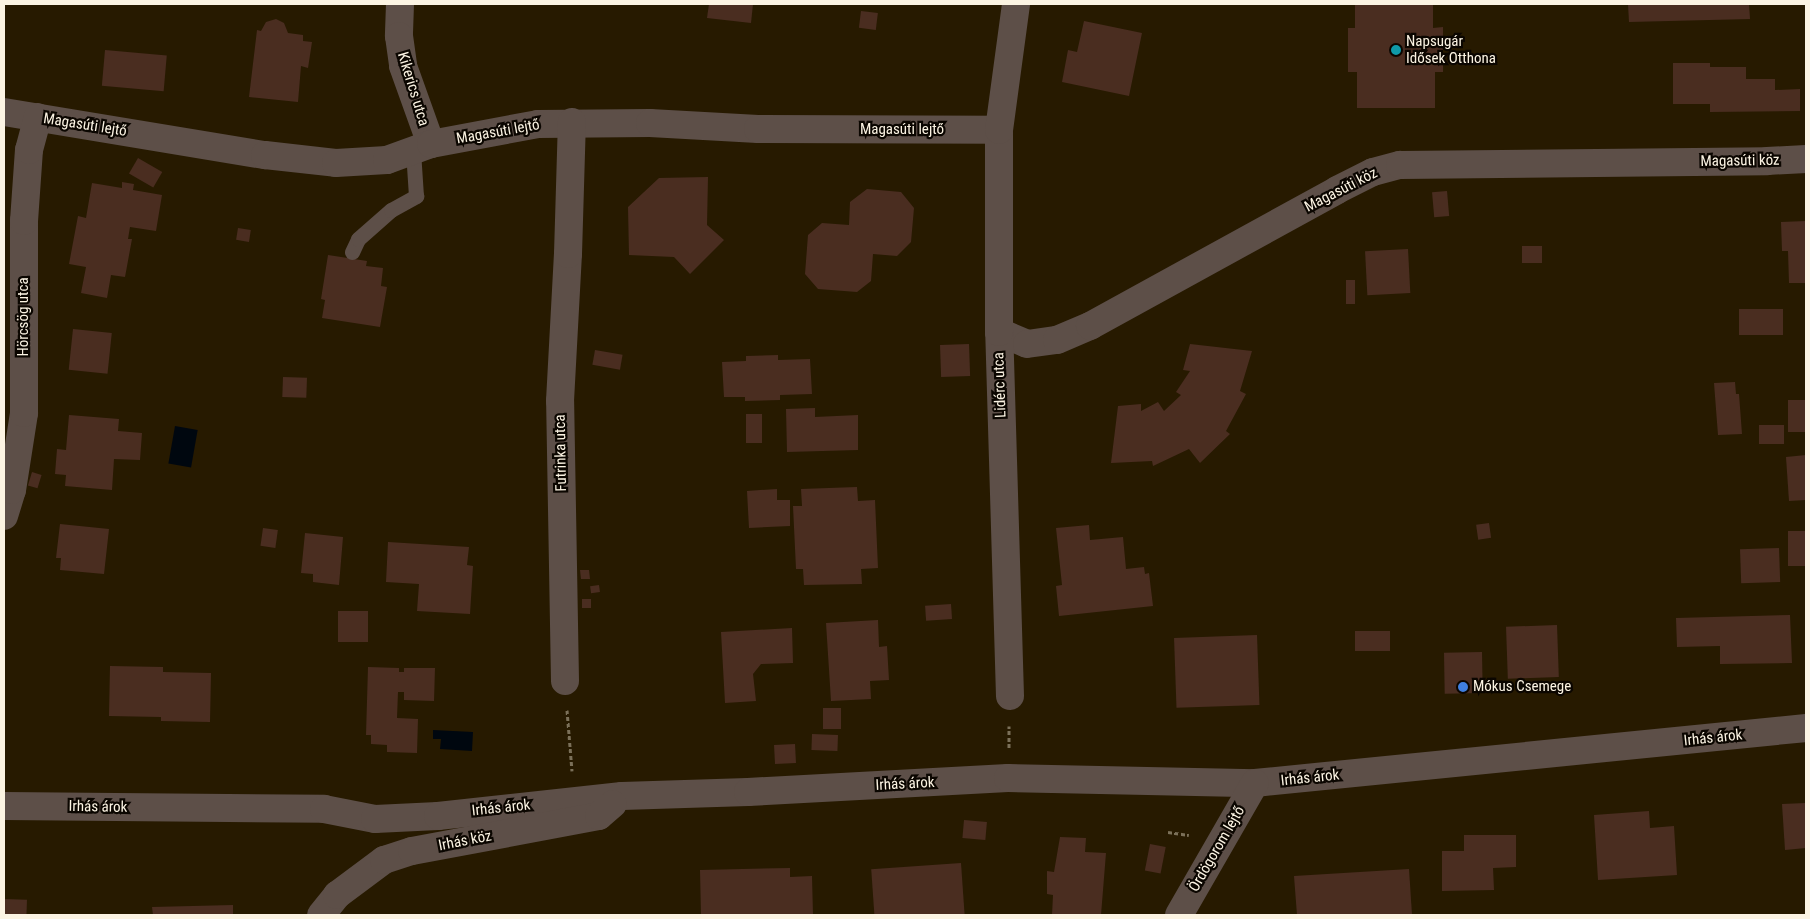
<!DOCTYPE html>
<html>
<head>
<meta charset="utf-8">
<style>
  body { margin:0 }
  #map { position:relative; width:1810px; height:919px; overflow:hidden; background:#271a00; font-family:"Roboto Condensed",sans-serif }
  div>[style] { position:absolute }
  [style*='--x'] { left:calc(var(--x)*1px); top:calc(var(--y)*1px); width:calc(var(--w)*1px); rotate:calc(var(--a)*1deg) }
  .water>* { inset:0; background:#00070f; transform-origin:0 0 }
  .building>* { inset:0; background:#4a2d20; transform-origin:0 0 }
  .path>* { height:3px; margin-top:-1.5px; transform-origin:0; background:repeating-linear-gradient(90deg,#7b7059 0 4px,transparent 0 6.5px) }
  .lane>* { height:15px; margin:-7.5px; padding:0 7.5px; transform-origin:7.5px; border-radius:7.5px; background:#5d4f48 }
  .street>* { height:28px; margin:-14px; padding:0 14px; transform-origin:14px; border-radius:14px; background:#5d4f48 }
  .dots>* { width:14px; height:14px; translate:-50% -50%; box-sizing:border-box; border:2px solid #0b0600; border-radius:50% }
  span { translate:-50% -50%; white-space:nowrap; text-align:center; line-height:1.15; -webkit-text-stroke:4.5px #0b0600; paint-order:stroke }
  .poi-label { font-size:15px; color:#fcf4e3 }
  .left { translate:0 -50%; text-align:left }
  .street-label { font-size:15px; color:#fcf4e3 }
  .frame { position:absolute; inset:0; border:5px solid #fcf4e3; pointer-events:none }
</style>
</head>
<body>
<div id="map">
  <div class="water">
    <i style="left:175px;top:426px;width:23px;height:38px;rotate:10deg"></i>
    <i style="clip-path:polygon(433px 730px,473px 732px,472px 751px,440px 749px,441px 739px,433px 739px)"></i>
  </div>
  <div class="building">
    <i style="clip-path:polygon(709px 4px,753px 4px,751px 23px,707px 18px)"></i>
    <i style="clip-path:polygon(1355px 4px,1433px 4px,1433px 28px,1443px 27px,1443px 72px,1435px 72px,1435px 108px,1357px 108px,1357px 72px,1348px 72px,1348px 28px,1355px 28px)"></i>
    <i style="clip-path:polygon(1628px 4px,1749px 4px,1750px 19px,1629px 22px)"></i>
    <i style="left:861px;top:11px;width:17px;height:17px;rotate:7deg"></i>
    <i style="clip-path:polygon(276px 19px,284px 23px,288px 33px,303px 35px,303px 41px,312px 42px,308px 68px,301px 66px,298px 102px,249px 97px,257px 30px,261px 31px,266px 22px)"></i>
    <i style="clip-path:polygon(1084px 21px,1142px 33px,1129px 96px,1062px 82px,1068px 50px,1077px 52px)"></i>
    <i style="left:105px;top:50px;width:62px;height:36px;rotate:5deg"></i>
    <i style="clip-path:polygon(1673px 63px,1710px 63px,1710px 67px,1746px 67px,1746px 79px,1775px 79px,1775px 90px,1800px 89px,1800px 111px,1710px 112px,1710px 104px,1673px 104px)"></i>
    <i style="left:138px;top:158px;width:28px;height:18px;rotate:30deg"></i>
    <i style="clip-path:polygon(708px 177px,707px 225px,724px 240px,690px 274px,674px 257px,629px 255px,628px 207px,659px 178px)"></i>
    <i style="clip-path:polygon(122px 182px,134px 184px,133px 190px,162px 195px,156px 231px,130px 227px,128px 239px,132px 239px,125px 277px,111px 275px,107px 298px,81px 293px,86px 267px,69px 264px,78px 216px,86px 218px,92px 183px,122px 188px)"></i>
    <i style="clip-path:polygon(867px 189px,901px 192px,914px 208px,911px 242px,897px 256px,873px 254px,871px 281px,857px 292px,818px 289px,805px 274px,808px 235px,822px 223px,849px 225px,850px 202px)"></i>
    <i style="left:1447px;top:191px;width:25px;height:15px;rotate:85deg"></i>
    <i style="clip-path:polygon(1806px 221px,1806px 283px,1789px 283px,1788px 251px,1782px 251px,1781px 222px)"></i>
    <i style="left:238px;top:228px;width:13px;height:12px;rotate:9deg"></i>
    <i style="left:1522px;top:246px;width:20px;height:17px"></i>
    <i style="left:1408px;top:249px;width:44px;height:43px;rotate:87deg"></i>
    <i style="clip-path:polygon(328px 255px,367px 261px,366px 266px,383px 268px,381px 286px,387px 287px,380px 327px,322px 318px,325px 300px,321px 299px)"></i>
    <i style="left:1346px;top:280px;width:9px;height:24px"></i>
    <i style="left:1739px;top:309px;width:44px;height:26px"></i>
    <i style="left:73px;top:329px;width:39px;height:41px;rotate:6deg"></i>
    <i style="left:969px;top:344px;width:32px;height:29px;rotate:88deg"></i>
    <i style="clip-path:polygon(1190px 344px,1252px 351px,1240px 391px,1246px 394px,1226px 431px,1230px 434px,1200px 463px,1189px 449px,1153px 466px,1152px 461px,1111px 463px,1118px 406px,1141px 404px,1141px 411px,1158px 402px,1164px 411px,1181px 395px,1176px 392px,1190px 371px,1183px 370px)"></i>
    <i style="left:595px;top:350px;width:28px;height:15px;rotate:10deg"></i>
    <i style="clip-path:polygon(778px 355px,778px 360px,810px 359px,812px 394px,780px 395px,780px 400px,745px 401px,745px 397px,724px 397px,722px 362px,746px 361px,746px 356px)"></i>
    <i style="left:283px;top:377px;width:24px;height:20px;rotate:2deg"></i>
    <i style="clip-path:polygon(1735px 382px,1736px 394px,1739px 394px,1742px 434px,1718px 435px,1714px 383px)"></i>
    <i style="left:1806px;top:400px;width:32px;height:18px;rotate:90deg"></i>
    <i style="clip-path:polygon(815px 408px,815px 417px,858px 415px,858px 450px,787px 452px,786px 409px)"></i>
    <i style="left:762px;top:414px;width:29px;height:16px;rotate:90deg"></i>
    <i style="clip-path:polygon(69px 415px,119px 419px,118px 431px,142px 433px,140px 460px,114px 459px,112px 490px,65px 486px,66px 475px,55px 474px,57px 449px,66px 450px)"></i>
    <i style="left:1759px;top:425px;width:25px;height:19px"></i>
    <i style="clip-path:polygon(1806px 455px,1806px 500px,1789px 501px,1786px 457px)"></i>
    <i style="left:32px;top:472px;width:10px;height:14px;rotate:17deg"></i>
    <i style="clip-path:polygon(857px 487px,858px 501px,875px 500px,878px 568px,861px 569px,862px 584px,804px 585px,803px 569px,796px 569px,793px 506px,802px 506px,801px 489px)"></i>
    <i style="clip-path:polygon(777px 489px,777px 500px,790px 500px,790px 526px,749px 528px,747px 491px)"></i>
    <i style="left:1489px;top:523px;width:15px;height:13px;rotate:82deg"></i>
    <i style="clip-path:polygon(60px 524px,109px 529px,104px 574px,60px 570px,61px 558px,56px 558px)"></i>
    <i style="clip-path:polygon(1089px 525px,1090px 540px,1123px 537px,1126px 569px,1144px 567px,1145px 574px,1149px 573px,1153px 606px,1059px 616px,1056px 586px,1062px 585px,1056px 528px)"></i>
    <i style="left:263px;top:528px;width:15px;height:18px;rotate:8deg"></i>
    <i style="left:1788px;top:531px;width:18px;height:35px"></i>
    <i style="clip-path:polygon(305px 533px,343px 537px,339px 585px,313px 582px,313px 574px,301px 573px)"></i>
    <i style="clip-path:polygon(388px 542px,469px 547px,467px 565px,473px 566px,470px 614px,417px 611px,419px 584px,386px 582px)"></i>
    <i style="left:1779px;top:548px;width:34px;height:39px;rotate:88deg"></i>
    <i style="clip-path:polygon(580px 570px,589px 570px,590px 579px,581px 579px)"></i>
    <i style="left:599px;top:585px;width:7px;height:9px;rotate:82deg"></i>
    <i style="left:582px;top:599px;width:9px;height:9px"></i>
    <i style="left:951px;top:604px;width:15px;height:26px;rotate:86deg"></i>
    <i style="left:338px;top:611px;width:30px;height:31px"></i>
    <i style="clip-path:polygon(1790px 615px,1792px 663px,1720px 664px,1720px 646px,1677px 647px,1676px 618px)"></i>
    <i style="clip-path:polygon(878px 620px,879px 647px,887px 646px,889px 680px,870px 681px,871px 699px,831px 701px,826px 623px)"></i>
    <i style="left:1557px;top:625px;width:52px;height:51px;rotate:88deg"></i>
    <i style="clip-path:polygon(792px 628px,793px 663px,761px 664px,753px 674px,756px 701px,725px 703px,721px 632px)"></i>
    <i style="left:1355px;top:631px;width:35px;height:20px"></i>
    <i style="left:1257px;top:635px;width:70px;height:83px;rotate:88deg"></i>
    <i style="left:1482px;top:652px;width:41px;height:38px;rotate:89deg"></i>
    <i style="clip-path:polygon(110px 666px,163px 667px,163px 672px,211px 673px,210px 722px,161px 721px,161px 717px,109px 716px)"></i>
    <i style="clip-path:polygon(368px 667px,399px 668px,399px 672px,404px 672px,404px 668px,435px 668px,434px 701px,404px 700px,404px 692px,398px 692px,397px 718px,418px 719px,417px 753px,387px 752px,387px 745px,371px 744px,371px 735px,366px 735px)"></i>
    <i style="left:823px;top:708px;width:18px;height:21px"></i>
    <i style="left:812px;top:734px;width:26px;height:16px;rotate:2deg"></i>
    <i style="left:795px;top:744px;width:19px;height:21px;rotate:87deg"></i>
    <i style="clip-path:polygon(1806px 803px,1806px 848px,1785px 850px,1782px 804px)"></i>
    <i style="clip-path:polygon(1649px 811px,1650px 828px,1674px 826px,1677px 875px,1598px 880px,1594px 815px)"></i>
    <i style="left:964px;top:820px;width:23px;height:18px;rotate:5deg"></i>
    <i style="clip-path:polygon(1464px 835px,1516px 835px,1516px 867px,1493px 868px,1494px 890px,1442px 891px,1442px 851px,1464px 851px)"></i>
    <i style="clip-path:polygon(1060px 837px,1086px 838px,1085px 852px,1106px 853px,1101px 915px,1052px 915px,1053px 895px,1047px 894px,1047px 871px,1054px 872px)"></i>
    <i style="left:1150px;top:844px;width:16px;height:27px;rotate:11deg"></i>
    <i style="left:961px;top:863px;width:51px;height:90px;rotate:86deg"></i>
    <i style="clip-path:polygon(790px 868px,790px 877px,812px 876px,813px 915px,701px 915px,700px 870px)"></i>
    <i style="clip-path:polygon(1409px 869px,1412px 915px,1297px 915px,1294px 876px)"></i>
    <i style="left:4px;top:899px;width:23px;height:16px;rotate:2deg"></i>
    <i style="clip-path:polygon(233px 905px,233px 915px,153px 915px,152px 907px)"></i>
  </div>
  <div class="path">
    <i style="--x:567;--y:710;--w:61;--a:85.3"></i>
    <i style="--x:1009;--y:748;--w:22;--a:-90"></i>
    <i style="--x:1168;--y:832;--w:21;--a:8"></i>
  </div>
  <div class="lane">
    <i style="--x:352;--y:252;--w:14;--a:-65"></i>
    <i style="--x:358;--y:239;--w:44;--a:-41.3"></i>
    <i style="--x:391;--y:210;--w:29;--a:-29"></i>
    <i style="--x:416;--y:196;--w:45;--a:-93.8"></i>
  </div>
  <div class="street">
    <i style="--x:400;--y:4;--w:32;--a:92"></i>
    <i style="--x:399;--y:36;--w:30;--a:82"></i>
    <i style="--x:403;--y:66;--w:83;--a:70.3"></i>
    <i style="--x:4;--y:112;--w:265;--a:9.4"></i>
    <i style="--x:265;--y:155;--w:71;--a:6.4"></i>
    <i style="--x:336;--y:163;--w:51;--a:-3.4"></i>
    <i style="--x:387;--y:160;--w:47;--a:-20"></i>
    <i style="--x:431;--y:144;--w:109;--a:-10.6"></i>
    <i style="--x:538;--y:124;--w:112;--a:-0.5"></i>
    <i style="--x:650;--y:123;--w:108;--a:3.2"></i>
    <i style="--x:758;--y:129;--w:241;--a:0.2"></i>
    <i style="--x:999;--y:332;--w:30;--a:23"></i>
    <i style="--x:1027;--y:344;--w:30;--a:-8"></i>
    <i style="--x:1057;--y:340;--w:36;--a:-23"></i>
    <i style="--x:1090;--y:326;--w:282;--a:-28.8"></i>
    <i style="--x:1337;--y:190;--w:40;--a:-26.6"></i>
    <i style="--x:1373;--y:172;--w:28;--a:-15"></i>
    <i style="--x:1400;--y:165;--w:367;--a:-0.6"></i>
    <i style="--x:1767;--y:161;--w:39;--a:-3"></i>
    <i style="--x:4;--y:516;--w:27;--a:-73"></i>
    <i style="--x:12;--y:490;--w:78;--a:-81.1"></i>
    <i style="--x:24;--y:413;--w:192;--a:-90"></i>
    <i style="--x:24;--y:221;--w:71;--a:-86"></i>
    <i style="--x:29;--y:150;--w:34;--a:-75"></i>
    <i style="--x:565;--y:681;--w:280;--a:-91"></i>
    <i style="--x:560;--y:401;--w:147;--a:-86.9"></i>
    <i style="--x:568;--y:254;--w:132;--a:-88.3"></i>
    <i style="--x:1010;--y:696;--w:364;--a:-91.7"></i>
    <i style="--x:999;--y:332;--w:202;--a:-90"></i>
    <i style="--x:999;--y:130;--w:127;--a:-82.3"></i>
    <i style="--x:4;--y:806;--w:320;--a:0.5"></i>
    <i style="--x:324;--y:809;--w:52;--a:11.1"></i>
    <i style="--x:375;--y:819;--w:63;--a:-2.7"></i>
    <i style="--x:438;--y:816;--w:185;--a:-6.2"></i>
    <i style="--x:622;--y:796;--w:126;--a:-1.8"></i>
    <i style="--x:748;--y:792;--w:260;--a:-3.1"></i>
    <i style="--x:1008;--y:778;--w:247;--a:1.2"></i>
    <i style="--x:1255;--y:783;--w:554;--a:-5.7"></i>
    <i style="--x:321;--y:915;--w:26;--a:-51"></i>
    <i style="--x:337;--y:895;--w:59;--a:-36.7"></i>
    <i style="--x:384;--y:860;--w:29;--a:-18"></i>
    <i style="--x:412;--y:851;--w:190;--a:-10.6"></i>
    <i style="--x:599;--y:816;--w:18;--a:-41"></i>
    <i style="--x:1179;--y:915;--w:152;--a:-60.1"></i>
  </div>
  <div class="dots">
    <i style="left:1396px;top:50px;background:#0f9aa8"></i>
    <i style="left:1463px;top:687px;background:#3f7fe0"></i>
  </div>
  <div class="poi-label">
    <span class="left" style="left:1406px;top:50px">Napsugár<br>Idősek Otthona</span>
    <span class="left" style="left:1473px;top:687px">Mókus Csemege</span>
  </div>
  <div class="street-label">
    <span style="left:413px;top:89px;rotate:73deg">Kikerics utca</span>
    <span style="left:85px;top:125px;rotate:9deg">Magasúti lejtő</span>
    <span style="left:902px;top:130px">Magasúti lejtő</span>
    <span style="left:498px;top:132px;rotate:-10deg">Magasúti lejtő</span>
    <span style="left:1740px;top:161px;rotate:-1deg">Magasúti köz</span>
    <span style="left:1341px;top:190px;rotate:-27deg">Magasúti köz</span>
    <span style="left:24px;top:317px;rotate:-90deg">Hörcsög utca</span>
    <span style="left:1000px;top:385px;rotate:-92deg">Lidérc utca</span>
    <span style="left:561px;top:453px;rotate:-91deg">Futrinka utca</span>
    <span style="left:1713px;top:738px;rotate:-6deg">Irhás árok</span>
    <span style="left:1310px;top:778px;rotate:-6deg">Irhás árok</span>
    <span style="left:905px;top:784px;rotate:-3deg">Irhás árok</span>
    <span style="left:98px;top:807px;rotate:1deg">Irhás árok</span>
    <span style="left:501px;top:808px;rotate:-6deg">Irhás árok</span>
    <span style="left:465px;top:841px;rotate:-11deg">Irhás köz</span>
    <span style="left:1217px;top:849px;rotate:-60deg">Ördögorom lejtő</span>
  </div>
  <div class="frame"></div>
</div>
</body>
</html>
